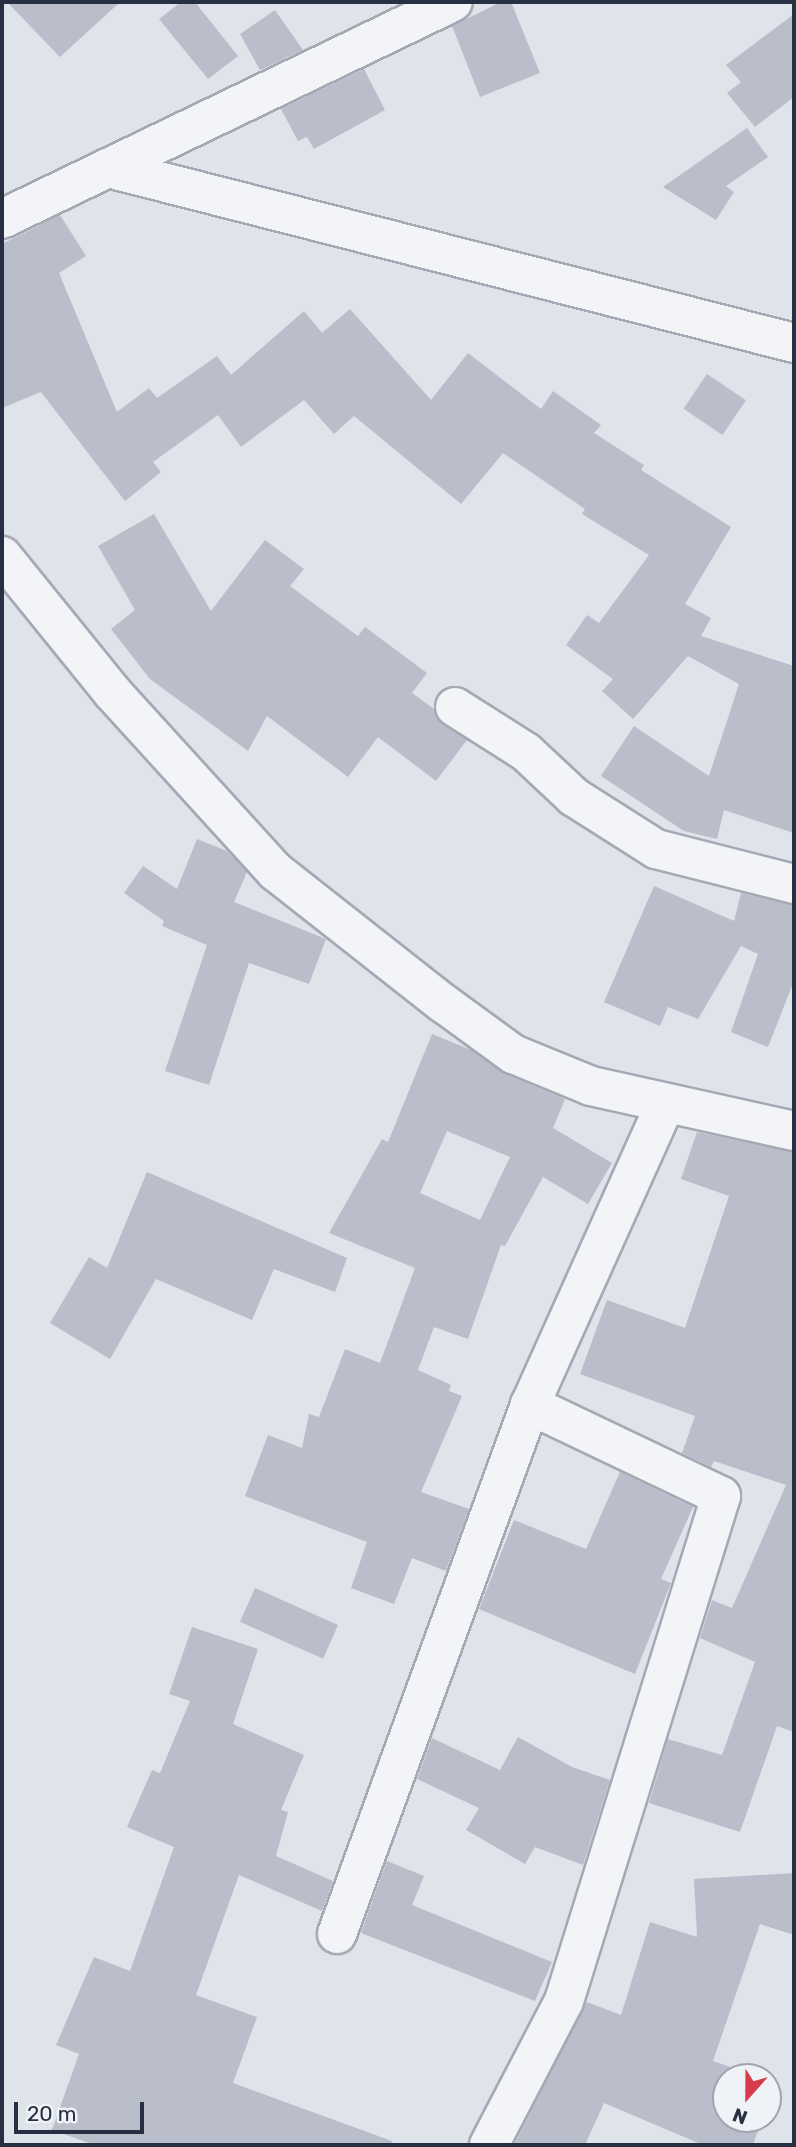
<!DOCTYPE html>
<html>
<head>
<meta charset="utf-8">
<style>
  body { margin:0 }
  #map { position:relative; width:796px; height:2147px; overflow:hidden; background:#dfe3ea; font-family:Rubik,sans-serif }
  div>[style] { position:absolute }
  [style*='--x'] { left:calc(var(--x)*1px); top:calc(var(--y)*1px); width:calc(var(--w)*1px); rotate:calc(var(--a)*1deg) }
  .building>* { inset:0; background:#b9beca; transform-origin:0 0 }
  .roads { filter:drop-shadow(2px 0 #a4a9b4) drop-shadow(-2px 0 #a4a9b4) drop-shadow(0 2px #a4a9b4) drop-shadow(0 -2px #a4a9b4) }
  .minor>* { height:38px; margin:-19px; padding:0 19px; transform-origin:19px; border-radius:19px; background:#f3f4f8 }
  span { translate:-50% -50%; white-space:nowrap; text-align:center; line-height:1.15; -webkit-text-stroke:7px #eff2f7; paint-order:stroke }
  .frame { position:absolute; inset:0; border:4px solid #272f42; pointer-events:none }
  .north { position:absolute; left:712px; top:2063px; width:70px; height:70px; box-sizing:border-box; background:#eff2f7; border:2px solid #9fa4af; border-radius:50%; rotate:201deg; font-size:19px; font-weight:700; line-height:28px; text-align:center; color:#272f42 }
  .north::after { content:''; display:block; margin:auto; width:24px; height:32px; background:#d83b49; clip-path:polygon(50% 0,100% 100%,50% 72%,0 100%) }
  .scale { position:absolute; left:14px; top:2102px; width:130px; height:32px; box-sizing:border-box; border:4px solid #272f42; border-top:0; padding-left:9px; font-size:21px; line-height:24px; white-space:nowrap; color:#272f42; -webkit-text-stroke:5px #eff2f7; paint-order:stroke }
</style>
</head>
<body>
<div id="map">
  <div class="building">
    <i style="clip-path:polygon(7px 2px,120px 2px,60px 57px)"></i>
    <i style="clip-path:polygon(181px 2px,195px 2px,238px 56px,208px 79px,159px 19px)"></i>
    <i style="clip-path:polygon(501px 2px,511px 2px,540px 73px,480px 97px,452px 26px)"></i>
    <i style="clip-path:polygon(275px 10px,303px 50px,260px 70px,240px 34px)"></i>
    <i style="clip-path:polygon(794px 14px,794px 97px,755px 127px,727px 93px,741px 82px,726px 65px)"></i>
    <i style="clip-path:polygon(364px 69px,385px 110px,314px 149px,307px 137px,298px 141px,281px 109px)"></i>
    <i style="clip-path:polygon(747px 128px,768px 157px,726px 186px,734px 192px,716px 220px,663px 187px)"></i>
    <i style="clip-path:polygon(60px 215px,86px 256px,59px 273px,117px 412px,149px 388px,157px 398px,217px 356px,231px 375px,304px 311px,322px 333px,350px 309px,431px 400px,468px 353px,541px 409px,553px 391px,601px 425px,594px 433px,644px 465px,641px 470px,731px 527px,685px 604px,711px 618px,701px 636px,794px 666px,794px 833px,724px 810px,717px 839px,684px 831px,601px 776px,634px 726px,709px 776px,739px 684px,688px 656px,633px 719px,602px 691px,613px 679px,566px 645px,587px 615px,599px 623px,649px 555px,582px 514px,585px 509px,503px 453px,461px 504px,354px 416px,334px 434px,304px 400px,241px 447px,218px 415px,153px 462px,161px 472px,125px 501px,41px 392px,2px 408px,2px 244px)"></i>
    <i style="left:707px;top:374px;width:47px;height:42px;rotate:34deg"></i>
    <i style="clip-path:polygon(154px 514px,211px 611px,265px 540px,304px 569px,290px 586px,358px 636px,365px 627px,427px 673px,412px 693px,434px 709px,443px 725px,467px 740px,436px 781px,378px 737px,348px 777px,267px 716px,248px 751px,150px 679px,111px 629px,135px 610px,98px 546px)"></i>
    <i style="clip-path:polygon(197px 839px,227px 851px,247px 872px,234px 902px,326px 939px,309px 984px,249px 963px,209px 1085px,165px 1071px,207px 945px,162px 926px,164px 921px,124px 893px,143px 866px,177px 889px)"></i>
    <i style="clip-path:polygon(654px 886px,734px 921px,741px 893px,794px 905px,794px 981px,768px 1047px,731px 1032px,758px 954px,741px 946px,698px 1019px,668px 1007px,660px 1026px,604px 1002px)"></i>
    <i style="clip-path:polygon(evenodd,432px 1034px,471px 1050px,505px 1074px,565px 1099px,553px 1128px,612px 1163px,588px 1204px,543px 1177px,505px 1246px,501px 1245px,468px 1339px,434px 1327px,418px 1370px,451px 1385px,449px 1391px,462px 1396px,421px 1492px,469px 1509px,446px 1571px,412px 1558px,394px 1604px,351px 1588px,367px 1542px,245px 1496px,268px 1435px,302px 1448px,309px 1414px,319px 1417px,345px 1349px,380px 1363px,415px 1268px,329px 1233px,382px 1139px,388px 1142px,432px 1034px,447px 1131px,510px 1157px,480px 1220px,420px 1193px,447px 1131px)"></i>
    <i style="clip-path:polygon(697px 1132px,794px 1152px,794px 1732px,777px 1726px,740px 1832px,649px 1803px,668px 1739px,722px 1755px,755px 1662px,700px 1638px,712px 1600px,732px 1608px,786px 1485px,714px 1461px,711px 1467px,682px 1453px,695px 1416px,580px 1374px,607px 1300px,685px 1328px,729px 1196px,681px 1179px)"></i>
    <i style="clip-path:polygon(147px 1172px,347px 1258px,335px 1292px,274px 1269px,252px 1320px,156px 1279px,110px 1359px,50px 1323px,89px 1257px,107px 1268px)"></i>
    <i style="clip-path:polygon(620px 1472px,693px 1507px,661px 1579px,671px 1583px,635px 1674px,479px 1609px,514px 1520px,586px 1549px)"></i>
    <i style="left:255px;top:1588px;width:91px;height:37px;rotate:24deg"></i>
    <i style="clip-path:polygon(192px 1627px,258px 1649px,233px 1724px,304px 1755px,281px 1810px,288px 1812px,276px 1856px,333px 1881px,322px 1911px,239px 1875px,196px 1995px,257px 2017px,233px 2083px,392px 2141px,391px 2145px,95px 2145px,52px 2130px,79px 2054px,56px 2045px,94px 1957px,130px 1971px,174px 1847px,127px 1827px,152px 1770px,160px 1773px,190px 1701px,169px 1694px)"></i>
    <i style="clip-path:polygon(518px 1737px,572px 1767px,610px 1780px,583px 1865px,535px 1847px,525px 1864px,466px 1830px,479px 1808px,417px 1779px,432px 1738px,500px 1770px)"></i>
    <i style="clip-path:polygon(387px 1861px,424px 1876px,412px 1905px,552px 1962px,535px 2001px,361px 1933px)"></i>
    <i style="clip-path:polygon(794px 1873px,794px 1935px,760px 1924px,713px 2061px,759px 2077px,726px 2077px,726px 2119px,762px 2119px,753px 2145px,703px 2145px,604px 2103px,585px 2145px,514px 2145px,587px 2002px,621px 2015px,650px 1922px,697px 1937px,694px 1879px)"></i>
  </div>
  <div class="roads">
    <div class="minor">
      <i style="--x:108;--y:168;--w:708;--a:14.31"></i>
      <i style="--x:2;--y:219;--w:500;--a:-25.7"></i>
      <i style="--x:2;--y:556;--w:176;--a:51"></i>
      <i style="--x:113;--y:693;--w:241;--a:47.7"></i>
      <i style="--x:275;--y:871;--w:214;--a:38.2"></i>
      <i style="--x:443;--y:1003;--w:87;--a:36.1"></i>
      <i style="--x:513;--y:1054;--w:84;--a:22.3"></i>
      <i style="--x:591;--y:1086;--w:208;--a:12.5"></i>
      <i style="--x:455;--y:707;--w:84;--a:32.4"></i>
      <i style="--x:526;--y:752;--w:66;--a:43.2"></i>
      <i style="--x:574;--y:797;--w:97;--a:32.4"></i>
      <i style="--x:656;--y:849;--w:142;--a:14.2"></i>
      <i style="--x:337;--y:1934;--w:563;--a:-69.96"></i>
      <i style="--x:530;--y:1405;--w:331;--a:-65.8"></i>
      <i style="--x:489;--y:2145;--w:162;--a:-62.5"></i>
      <i style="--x:564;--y:2001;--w:529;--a:-72.73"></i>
      <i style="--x:721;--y:1496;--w:212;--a:-154.5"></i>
    </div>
  </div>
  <div class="frame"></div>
  <div class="north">N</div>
  <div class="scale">20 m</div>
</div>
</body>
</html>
